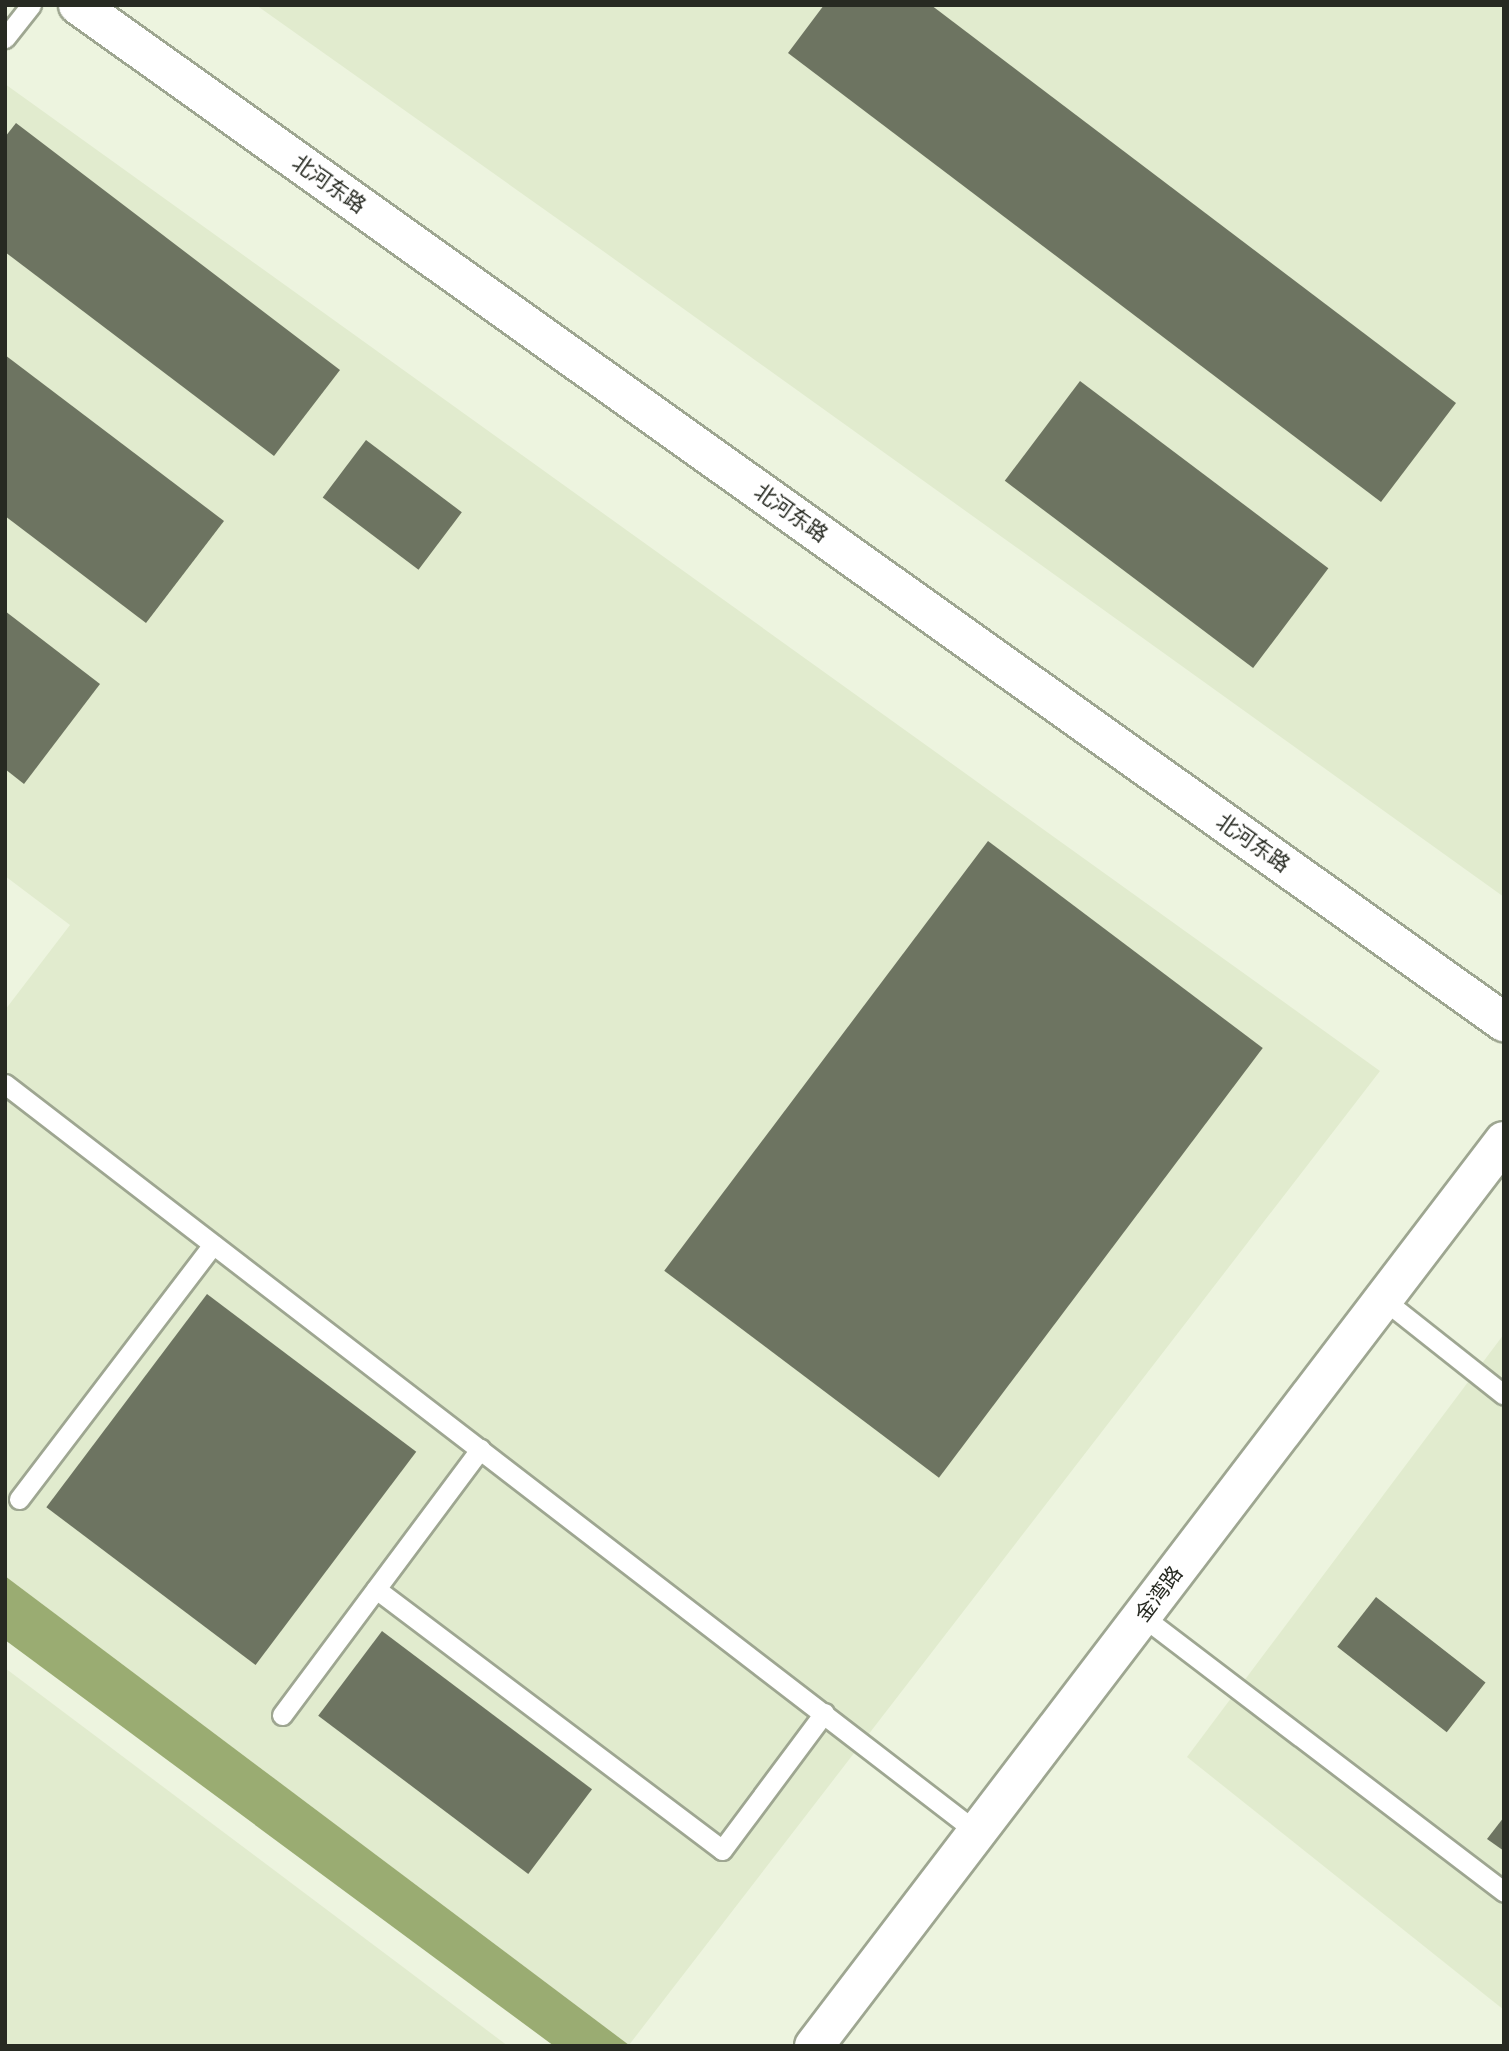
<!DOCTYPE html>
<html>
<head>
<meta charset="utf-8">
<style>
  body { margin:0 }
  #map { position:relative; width:1509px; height:2051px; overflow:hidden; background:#edf4df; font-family:"Roboto Condensed","Noto Sans SC",sans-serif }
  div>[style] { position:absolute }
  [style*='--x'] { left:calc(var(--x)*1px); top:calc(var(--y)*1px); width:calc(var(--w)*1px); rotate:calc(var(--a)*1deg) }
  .built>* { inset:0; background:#e1ebce }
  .water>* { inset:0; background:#9aac72 }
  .building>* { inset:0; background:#6d7461; transform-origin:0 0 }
  .roads { filter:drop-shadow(2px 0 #9ea691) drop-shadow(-2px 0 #9ea691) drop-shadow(0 2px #9ea691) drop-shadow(0 -2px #9ea691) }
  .service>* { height:19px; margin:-9.5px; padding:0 9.5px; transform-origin:9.5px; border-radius:9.5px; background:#fff }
  .minor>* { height:38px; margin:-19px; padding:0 19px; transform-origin:19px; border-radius:19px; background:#fff }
  .tertiary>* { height:38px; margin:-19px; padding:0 19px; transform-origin:19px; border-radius:19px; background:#fff }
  span { translate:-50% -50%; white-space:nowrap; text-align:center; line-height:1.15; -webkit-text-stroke:7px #fff; paint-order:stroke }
  .street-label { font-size:21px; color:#272a22 }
  .frame { position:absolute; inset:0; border:7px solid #272a22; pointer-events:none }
</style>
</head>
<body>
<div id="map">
  <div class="built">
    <i style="clip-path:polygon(256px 5px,1504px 5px,1504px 897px,603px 251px)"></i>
    <i style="clip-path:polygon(5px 84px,1380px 1071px,629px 2045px,5px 1576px,5px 1010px,70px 925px,5px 876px)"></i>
    <i style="clip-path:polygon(1504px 1334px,1504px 2010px,1187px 1757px)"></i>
    <i style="clip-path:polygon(5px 1668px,508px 2046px,5px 2046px)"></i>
  </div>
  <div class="water">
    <i style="clip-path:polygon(5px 1576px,629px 2045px,629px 2046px,554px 2046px,5px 1640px)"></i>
  </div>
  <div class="building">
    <i style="clip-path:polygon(824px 5px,931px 5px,1456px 403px,1381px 502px,788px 53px)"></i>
    <i style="clip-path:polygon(16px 123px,340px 370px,274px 456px,5px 252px,5px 137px)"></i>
    <i style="clip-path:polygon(5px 355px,224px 521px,146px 623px,5px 516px)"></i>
    <i style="left:1080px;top:381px;width:311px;height:125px;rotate:37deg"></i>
    <i style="left:366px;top:440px;width:120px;height:72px;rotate:37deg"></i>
    <i style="clip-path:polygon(5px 611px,100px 684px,24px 784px,5px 769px)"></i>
    <i style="left:988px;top:841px;width:344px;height:538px;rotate:37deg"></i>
    <i style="left:207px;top:1294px;width:262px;height:267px;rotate:37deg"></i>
    <i style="left:1376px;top:1597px;width:139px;height:63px;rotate:38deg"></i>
    <i style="left:382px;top:1631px;width:263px;height:106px;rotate:37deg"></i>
    <i style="clip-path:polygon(1504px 1817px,1504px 1851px,1487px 1839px)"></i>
  </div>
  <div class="roads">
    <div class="service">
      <i style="--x:5;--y:38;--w:42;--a:-51.8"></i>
      <i style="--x:5;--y:1084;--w:1228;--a:37.59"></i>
      <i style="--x:1383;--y:1299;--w:154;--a:38.4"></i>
      <i style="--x:19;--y:1499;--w:320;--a:-52.7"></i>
      <i style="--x:376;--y:1589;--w:433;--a:37"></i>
      <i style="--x:722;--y:1850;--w:171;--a:-53.3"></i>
      <i style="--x:1142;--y:1616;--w:455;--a:37.3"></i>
      <i style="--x:282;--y:1715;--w:332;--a:-53.3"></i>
    </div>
    <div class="minor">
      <i style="--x:78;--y:5;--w:1752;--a:35.5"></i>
    </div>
    <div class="tertiary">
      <i style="--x:814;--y:2046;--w:1138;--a:-52.68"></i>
    </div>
  </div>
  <div class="street-label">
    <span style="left:329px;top:184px;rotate:35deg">北河东路</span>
    <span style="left:791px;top:513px;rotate:35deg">北河东路</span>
    <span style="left:1253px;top:843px;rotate:35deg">北河东路</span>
    <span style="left:1159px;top:1594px;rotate:-53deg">金湾路</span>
  </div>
  <div class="frame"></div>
</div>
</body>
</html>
